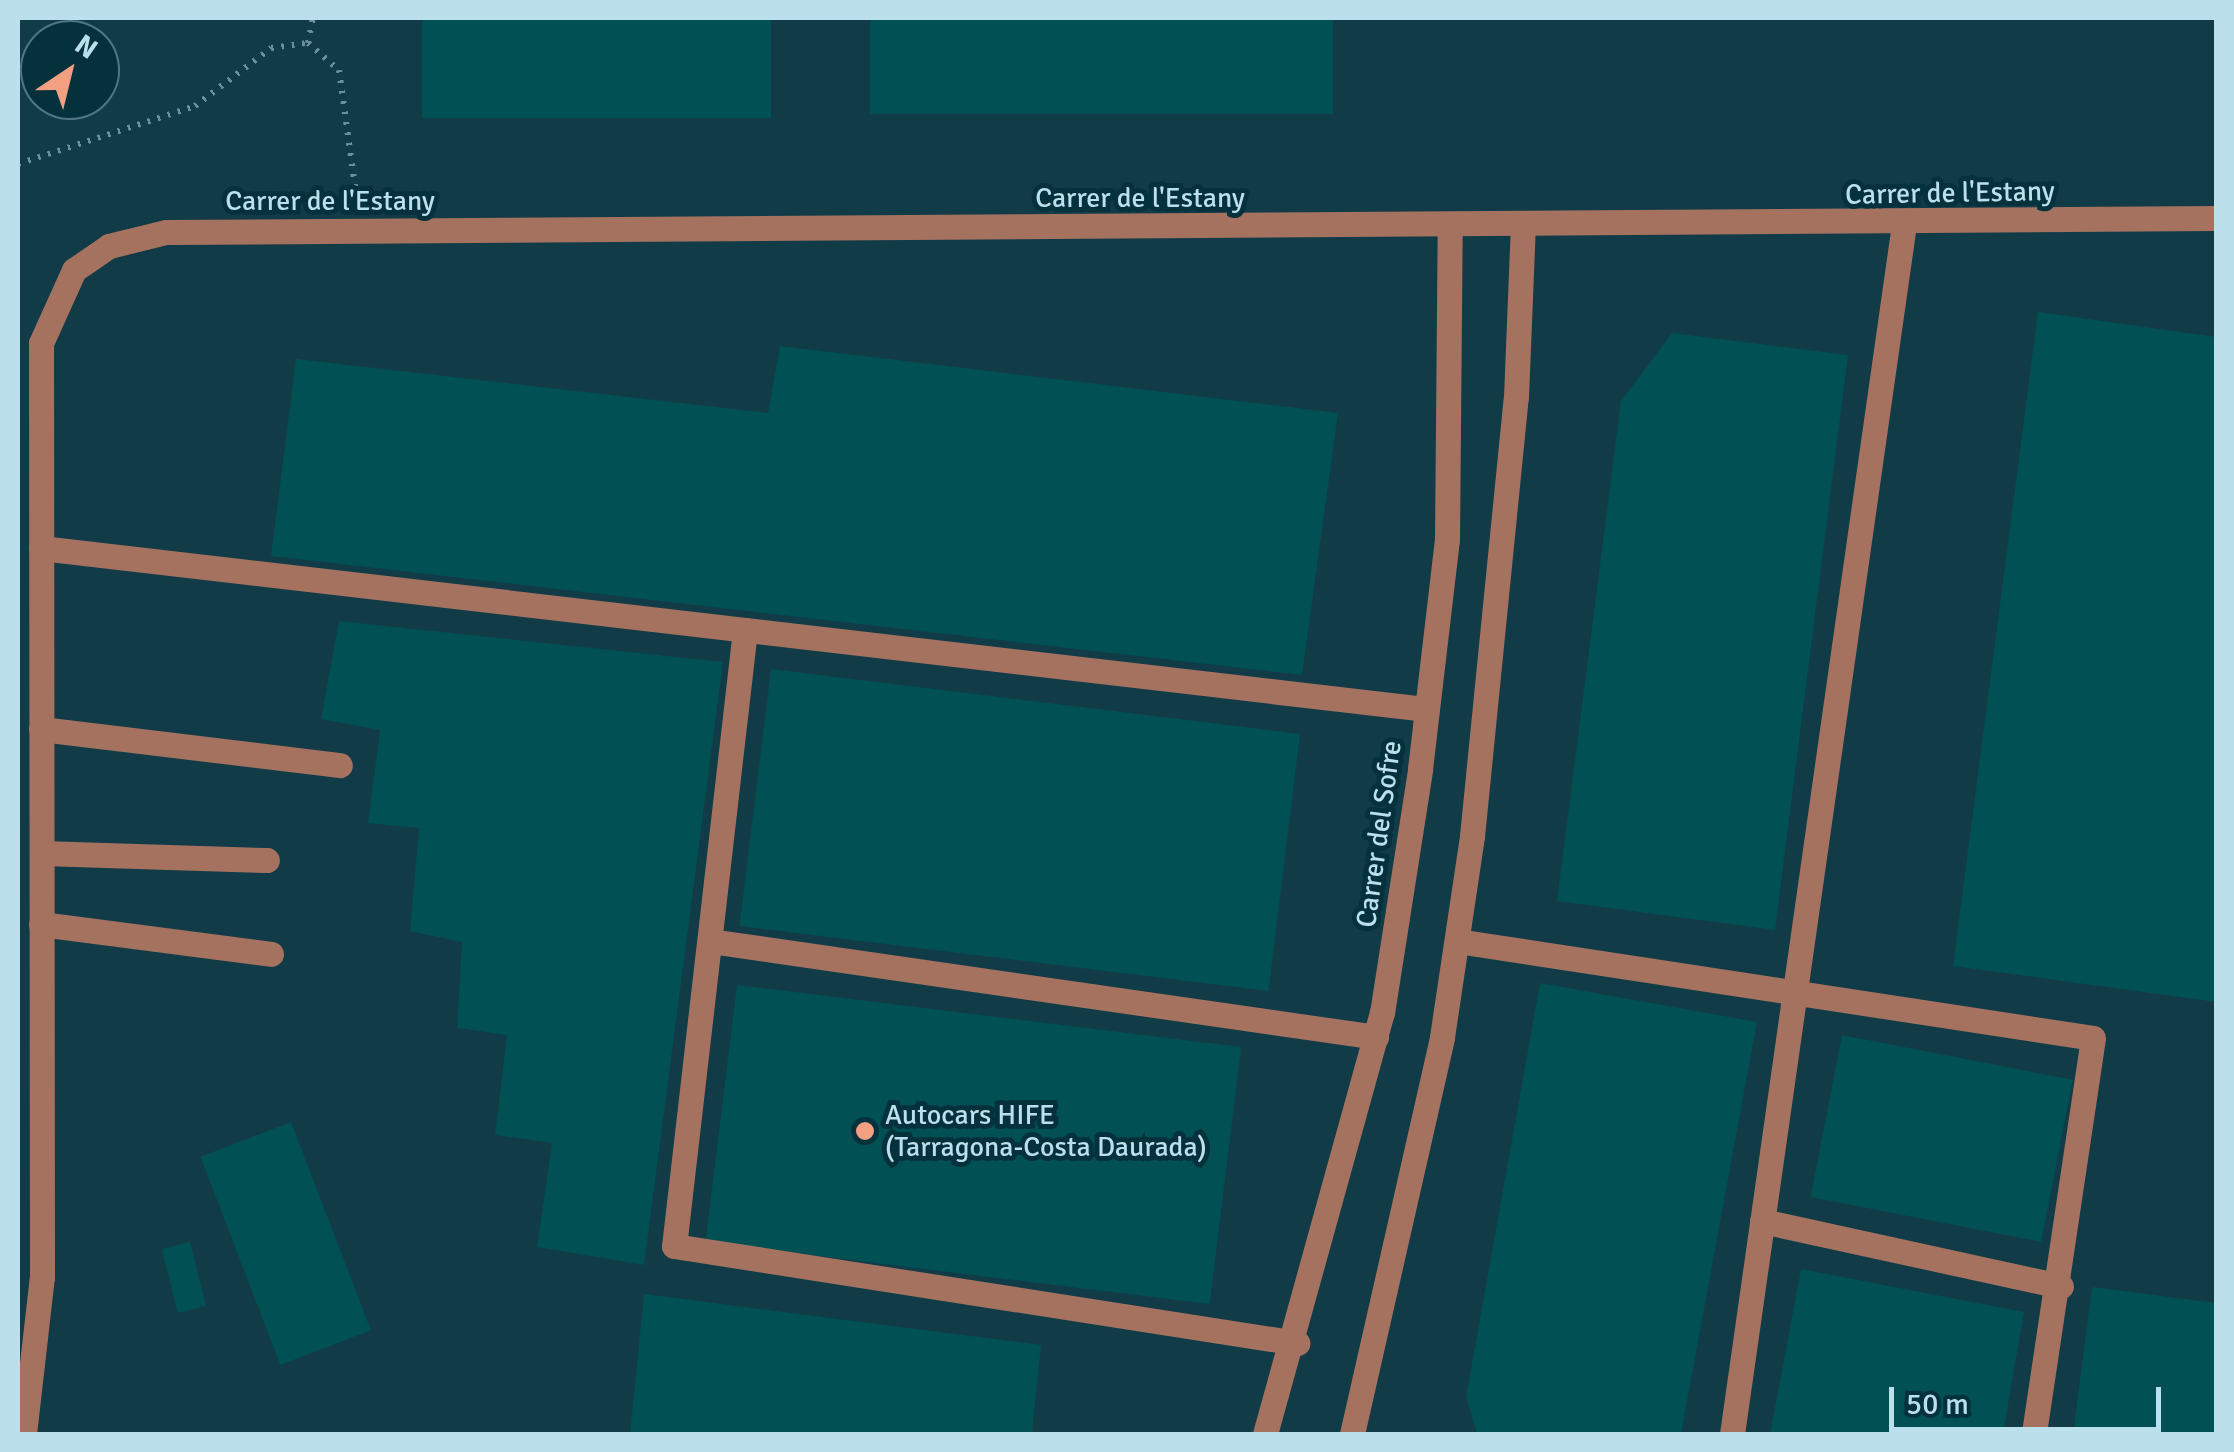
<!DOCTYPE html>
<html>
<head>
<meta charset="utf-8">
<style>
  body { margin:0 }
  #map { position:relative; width:2234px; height:1452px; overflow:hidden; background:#123b48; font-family:Signika,sans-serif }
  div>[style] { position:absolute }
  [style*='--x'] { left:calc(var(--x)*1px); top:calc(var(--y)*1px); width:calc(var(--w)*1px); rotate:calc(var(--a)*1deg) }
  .building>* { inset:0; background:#015054; transform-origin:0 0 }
  .path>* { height:6px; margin-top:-3px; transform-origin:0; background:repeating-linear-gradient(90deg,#6a909d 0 2.5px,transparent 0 10.5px) }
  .minor>* { height:25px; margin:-12.5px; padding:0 12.5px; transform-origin:12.5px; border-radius:12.5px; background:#a5725f }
  .dots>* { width:28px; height:28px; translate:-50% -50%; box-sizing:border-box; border:5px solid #05313d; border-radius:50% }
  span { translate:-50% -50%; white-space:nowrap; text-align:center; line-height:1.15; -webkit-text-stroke:10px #05313d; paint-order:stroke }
  .street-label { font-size:28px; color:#bbdfeb }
  .poi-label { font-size:28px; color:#bbdfeb }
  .left { translate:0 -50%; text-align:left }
  .frame { position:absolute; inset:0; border:20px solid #bbdfeb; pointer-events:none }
  .north { position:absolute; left:20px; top:20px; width:100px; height:100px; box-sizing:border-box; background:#05313d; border:2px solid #4e7783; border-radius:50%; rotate:35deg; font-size:28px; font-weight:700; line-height:40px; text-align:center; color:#bbdfeb }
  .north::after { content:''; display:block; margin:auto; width:35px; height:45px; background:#f3a082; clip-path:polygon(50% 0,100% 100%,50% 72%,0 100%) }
  .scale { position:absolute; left:1889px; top:1387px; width:272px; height:45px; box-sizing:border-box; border:5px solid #bbdfeb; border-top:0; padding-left:12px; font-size:30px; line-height:35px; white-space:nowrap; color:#bbdfeb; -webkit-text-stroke:8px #05313d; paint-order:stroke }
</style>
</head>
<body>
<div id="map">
  <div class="building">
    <i style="left:422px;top:18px;width:349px;height:100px"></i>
    <i style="left:870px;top:18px;width:463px;height:96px"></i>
    <i style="clip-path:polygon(2038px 312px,2216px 337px,2216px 1002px,1953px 966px)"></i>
    <i style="clip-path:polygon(1672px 333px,1848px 355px,1775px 930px,1557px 901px,1621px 401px)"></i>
    <i style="clip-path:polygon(780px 346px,1338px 413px,1302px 675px,271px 556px,296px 359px,768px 413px)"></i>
    <i style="clip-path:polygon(339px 621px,723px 662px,644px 1265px,537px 1247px,552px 1143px,495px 1135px,507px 1035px,457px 1028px,462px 942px,410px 931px,419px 828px,368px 823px,380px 730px,321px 719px)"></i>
    <i style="left:771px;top:669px;width:533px;height:259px;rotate:7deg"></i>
    <i style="clip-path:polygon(1540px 983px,1757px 1022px,1681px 1434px,1477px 1434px,1466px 1397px)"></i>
    <i style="left:737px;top:985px;width:508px;height:259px;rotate:7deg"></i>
    <i style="left:1842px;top:1035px;width:235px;height:165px;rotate:11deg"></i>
    <i style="left:291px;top:1122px;width:223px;height:97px;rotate:69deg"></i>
    <i style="left:190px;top:1242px;width:66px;height:29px;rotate:76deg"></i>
    <i style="clip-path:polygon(1801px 1269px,2024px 1312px,2003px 1434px,1770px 1434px)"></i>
    <i style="clip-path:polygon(2092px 1287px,2216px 1303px,2216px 1434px,2073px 1434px)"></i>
    <i style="clip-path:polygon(644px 1294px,1041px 1345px,1032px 1434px,630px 1434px)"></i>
  </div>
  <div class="path">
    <i style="--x:308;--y:43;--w:25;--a:-79"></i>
    <i style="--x:18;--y:164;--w:186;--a:-18.1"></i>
    <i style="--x:195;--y:106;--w:96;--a:-37.3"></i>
    <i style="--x:271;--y:48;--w:37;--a:-8"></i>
    <i style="--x:308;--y:43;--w:41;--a:41.1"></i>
    <i style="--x:339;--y:70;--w:133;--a:82.2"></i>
  </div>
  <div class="minor">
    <i style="--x:41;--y:548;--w:1395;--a:6.63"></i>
    <i style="--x:745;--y:630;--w:620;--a:96.57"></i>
    <i style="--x:674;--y:1246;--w:631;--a:8.85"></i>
    <i style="--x:41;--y:729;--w:301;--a:6.9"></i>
    <i style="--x:42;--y:853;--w:225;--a:1.8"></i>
    <i style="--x:41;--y:924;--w:232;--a:7.4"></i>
    <i style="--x:710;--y:941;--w:673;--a:8.2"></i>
    <i style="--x:1457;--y:941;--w:643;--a:8.67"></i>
    <i style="--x:2093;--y:1038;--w:400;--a:98.5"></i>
    <i style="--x:1762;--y:1221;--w:306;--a:12.3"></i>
    <i style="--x:24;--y:1434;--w:158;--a:-83.5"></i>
    <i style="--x:42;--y:1277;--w:934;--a:-90.06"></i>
    <i style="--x:41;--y:343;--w:80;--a:-65.7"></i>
    <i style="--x:74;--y:270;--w:42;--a:-34.4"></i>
    <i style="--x:109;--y:246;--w:59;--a:-13.8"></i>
    <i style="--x:166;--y:232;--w:2050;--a:-0.39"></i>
    <i style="--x:1265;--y:1434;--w:437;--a:-74.5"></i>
    <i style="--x:1382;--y:1013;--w:247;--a:-81.1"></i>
    <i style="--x:1420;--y:769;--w:231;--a:-83.3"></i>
    <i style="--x:1447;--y:540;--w:313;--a:-89.5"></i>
    <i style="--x:1352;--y:1434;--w:407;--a:-77.2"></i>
    <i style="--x:1442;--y:1037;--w:203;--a:-81.5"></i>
    <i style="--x:1472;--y:836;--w:441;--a:-84.3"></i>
    <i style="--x:1516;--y:397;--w:171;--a:-87.7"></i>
    <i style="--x:1732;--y:1434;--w:1222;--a:-81.91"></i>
  </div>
  <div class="dots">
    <i style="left:865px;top:1131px;background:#f3a082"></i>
  </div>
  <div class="street-label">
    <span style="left:1950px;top:193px;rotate:-1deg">Carrer de l'Estany</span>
    <span style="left:1140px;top:198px">Carrer de l'Estany</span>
    <span style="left:330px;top:201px">Carrer de l'Estany</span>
    <span style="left:1379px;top:834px;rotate:-82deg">Carrer del Sofre</span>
  </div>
  <div class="poi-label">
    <span class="left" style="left:885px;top:1131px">Autocars HIFE<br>(Tarragona-Costa Daurada)</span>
  </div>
  <div class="frame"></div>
  <div class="north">N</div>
  <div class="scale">50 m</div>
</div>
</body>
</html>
